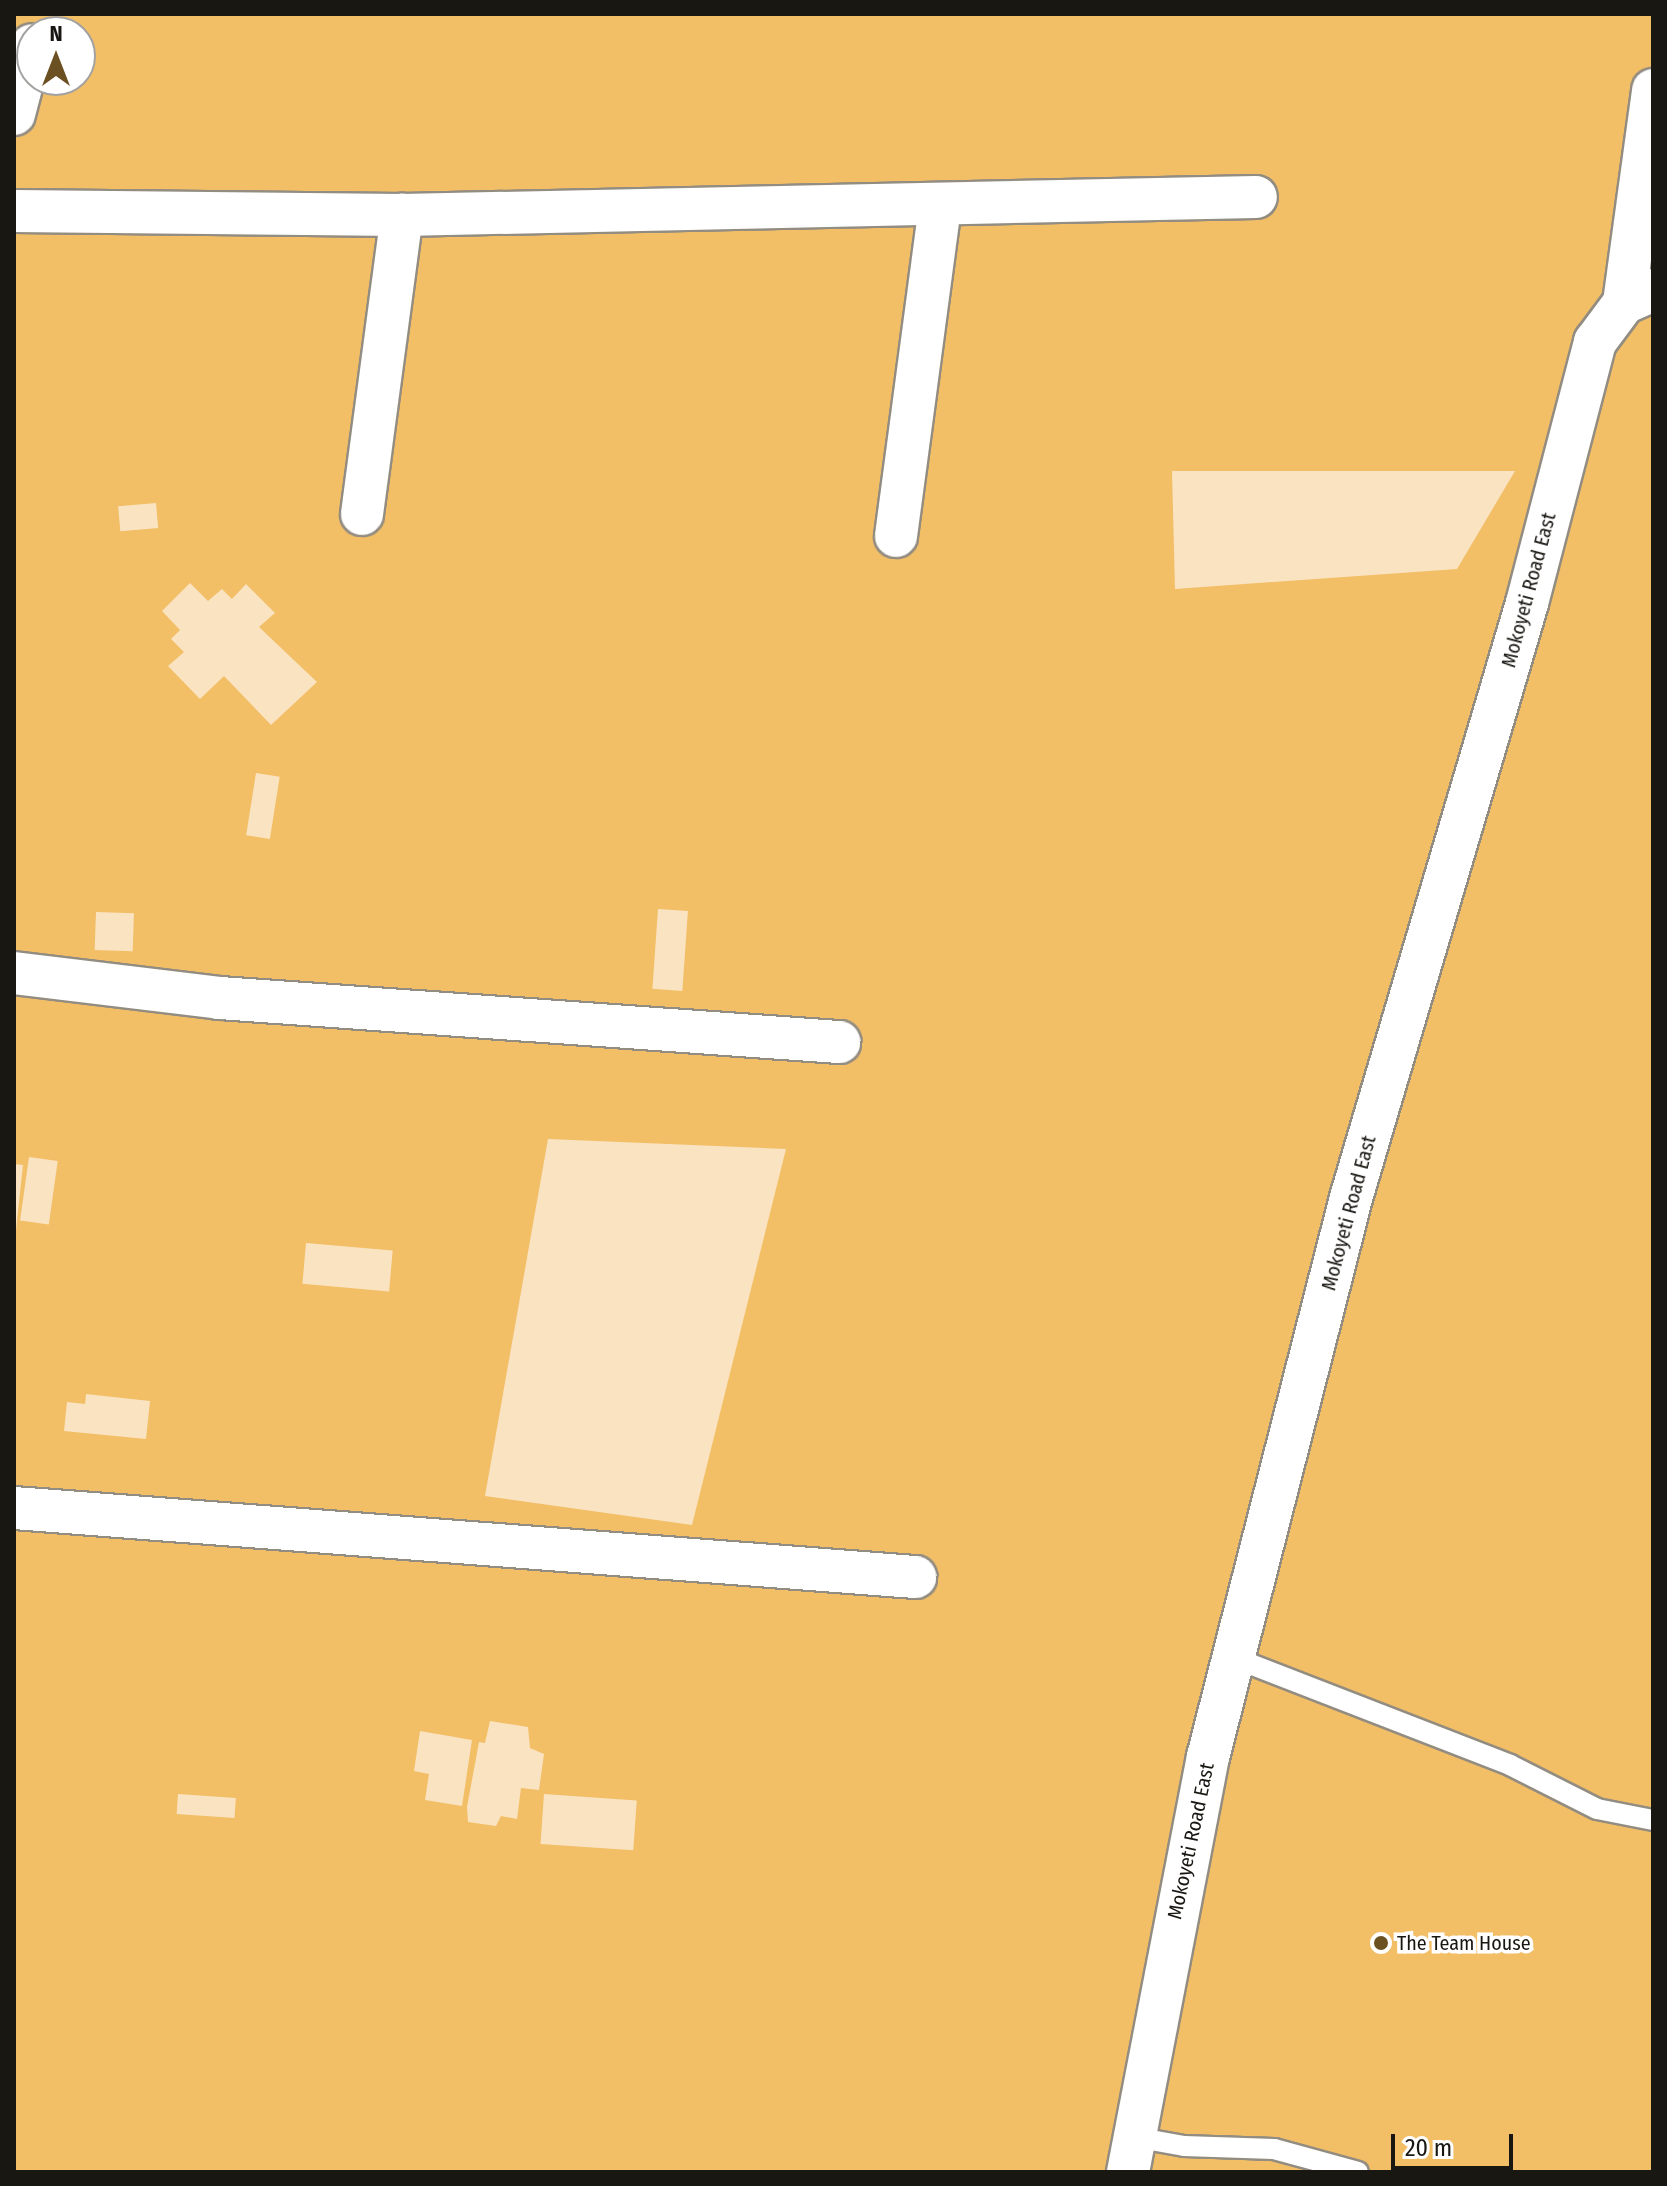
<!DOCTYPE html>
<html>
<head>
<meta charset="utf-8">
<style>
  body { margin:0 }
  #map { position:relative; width:1667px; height:2186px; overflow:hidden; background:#fefbf6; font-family:"Fira Sans Condensed",sans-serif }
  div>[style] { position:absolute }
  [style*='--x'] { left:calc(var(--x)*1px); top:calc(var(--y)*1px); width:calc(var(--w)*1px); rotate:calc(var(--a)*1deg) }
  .green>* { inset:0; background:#f2be66 }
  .building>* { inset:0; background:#fae3c1; transform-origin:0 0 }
  .roads { filter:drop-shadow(2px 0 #938c81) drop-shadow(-2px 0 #938c81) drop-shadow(0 2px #938c81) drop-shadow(0 -2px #938c81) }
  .lane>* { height:20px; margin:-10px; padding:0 10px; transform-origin:10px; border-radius:10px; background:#fff }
  .street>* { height:42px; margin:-21px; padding:0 21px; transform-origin:21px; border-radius:21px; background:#fff }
  .dots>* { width:22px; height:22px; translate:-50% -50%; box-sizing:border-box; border:4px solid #fff; border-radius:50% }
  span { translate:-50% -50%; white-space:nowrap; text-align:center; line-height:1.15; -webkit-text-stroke:7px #fff; paint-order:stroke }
  .street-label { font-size:20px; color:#191712 }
  .poi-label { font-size:20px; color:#191712 }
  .left { translate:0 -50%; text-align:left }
  .frame { position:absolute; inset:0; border:16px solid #191712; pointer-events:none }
  .north { position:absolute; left:16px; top:16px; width:80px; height:80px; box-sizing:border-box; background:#fff; border:2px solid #a3a2a0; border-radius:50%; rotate:0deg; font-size:22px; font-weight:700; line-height:32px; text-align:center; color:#191712 }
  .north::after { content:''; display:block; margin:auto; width:28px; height:36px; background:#6b5022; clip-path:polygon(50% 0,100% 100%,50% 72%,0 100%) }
  .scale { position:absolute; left:1391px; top:2134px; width:122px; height:36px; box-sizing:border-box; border:4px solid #191712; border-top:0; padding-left:10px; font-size:24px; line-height:28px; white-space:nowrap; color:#191712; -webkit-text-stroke:6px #fff; paint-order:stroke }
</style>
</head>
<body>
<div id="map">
  <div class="green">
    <i style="clip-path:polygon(evenodd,14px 14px,1653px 14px,1653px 2172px,14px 2172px,14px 14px,32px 32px,80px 32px,80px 80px,32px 80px,32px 32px)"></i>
  </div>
  <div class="building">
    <i style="clip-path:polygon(1172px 471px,1515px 471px,1457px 569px,1175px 589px)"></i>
    <i style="left:156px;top:503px;width:25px;height:38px;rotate:85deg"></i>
    <i style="clip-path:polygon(190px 583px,208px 601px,222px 589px,232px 599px,246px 584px,275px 613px,259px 627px,317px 682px,271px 725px,224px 676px,200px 699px,168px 666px,184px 652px,171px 639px,180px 630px,162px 611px)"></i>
    <i style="left:256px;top:773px;width:24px;height:63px;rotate:9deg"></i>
    <i style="left:658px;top:909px;width:30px;height:80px;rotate:4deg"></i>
    <i style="left:96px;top:912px;width:38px;height:38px;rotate:2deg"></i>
    <i style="clip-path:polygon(548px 1139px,786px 1149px,692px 1525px,485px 1496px)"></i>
    <i style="left:29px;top:1157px;width:29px;height:64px;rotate:8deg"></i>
    <i style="clip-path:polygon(14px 1164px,23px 1165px,16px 1230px,14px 1230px)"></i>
    <i style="left:306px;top:1243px;width:87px;height:41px;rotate:5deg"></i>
    <i style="clip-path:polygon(86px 1394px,150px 1401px,146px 1439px,64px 1431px,67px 1402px,85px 1404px)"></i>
    <i style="clip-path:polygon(490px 1721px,528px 1727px,530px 1748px,544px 1754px,539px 1790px,521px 1788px,517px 1819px,501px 1816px,496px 1826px,468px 1822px,467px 1807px,479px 1742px,485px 1743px)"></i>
    <i style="clip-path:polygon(420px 1731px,472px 1740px,462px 1806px,425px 1800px,429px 1774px,414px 1771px)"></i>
    <i style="left:178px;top:1794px;width:58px;height:20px;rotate:4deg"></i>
    <i style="left:544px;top:1794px;width:93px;height:50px;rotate:4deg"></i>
  </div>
  <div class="roads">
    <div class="lane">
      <i style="--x:1232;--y:1657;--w:298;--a:21.2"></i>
      <i style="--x:1510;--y:1765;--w:97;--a:26.8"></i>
      <i style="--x:1597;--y:1809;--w:57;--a:11.1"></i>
      <i style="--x:1134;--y:2137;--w:51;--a:10.2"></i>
      <i style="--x:1184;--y:2146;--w:90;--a:1.9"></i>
      <i style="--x:1274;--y:2149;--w:87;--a:15.3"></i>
    </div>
    <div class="street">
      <i style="--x:14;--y:114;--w:71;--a:-75.4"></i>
      <i style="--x:14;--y:211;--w:388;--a:0.6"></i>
      <i style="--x:402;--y:215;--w:854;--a:-1.21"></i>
      <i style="--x:1624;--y:303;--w:215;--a:-82.2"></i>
      <i style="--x:362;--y:514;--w:302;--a:-82.4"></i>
      <i style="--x:896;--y:536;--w:334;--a:-82.4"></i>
      <i style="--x:14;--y:973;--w:208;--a:6.9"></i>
      <i style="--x:220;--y:998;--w:621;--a:4.07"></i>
      <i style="--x:14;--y:1508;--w:904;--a:4.38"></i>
      <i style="--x:1128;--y:2172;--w:423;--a:-79.1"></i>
      <i style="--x:1208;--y:1757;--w:577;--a:-75.65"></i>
      <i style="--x:1351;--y:1198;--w:620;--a:-73.52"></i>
      <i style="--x:1527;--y:603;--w:270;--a:-75.4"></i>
      <i style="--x:1595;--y:342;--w:49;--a:-53.4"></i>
      <i style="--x:1624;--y:303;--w:32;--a:-24"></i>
    </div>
  </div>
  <div class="dots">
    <i style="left:1381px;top:1943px;background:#6b5022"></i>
  </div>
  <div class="street-label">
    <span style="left:1529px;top:590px;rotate:-75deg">Mokoyeti Road East</span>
    <span style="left:1349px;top:1213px;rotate:-75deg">Mokoyeti Road East</span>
    <span style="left:1191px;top:1841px;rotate:-78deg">Mokoyeti Road East</span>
  </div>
  <div class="poi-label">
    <span class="left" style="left:1397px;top:1943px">The Team House</span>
  </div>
  <div class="frame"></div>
  <div class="north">N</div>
  <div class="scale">20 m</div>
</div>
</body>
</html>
